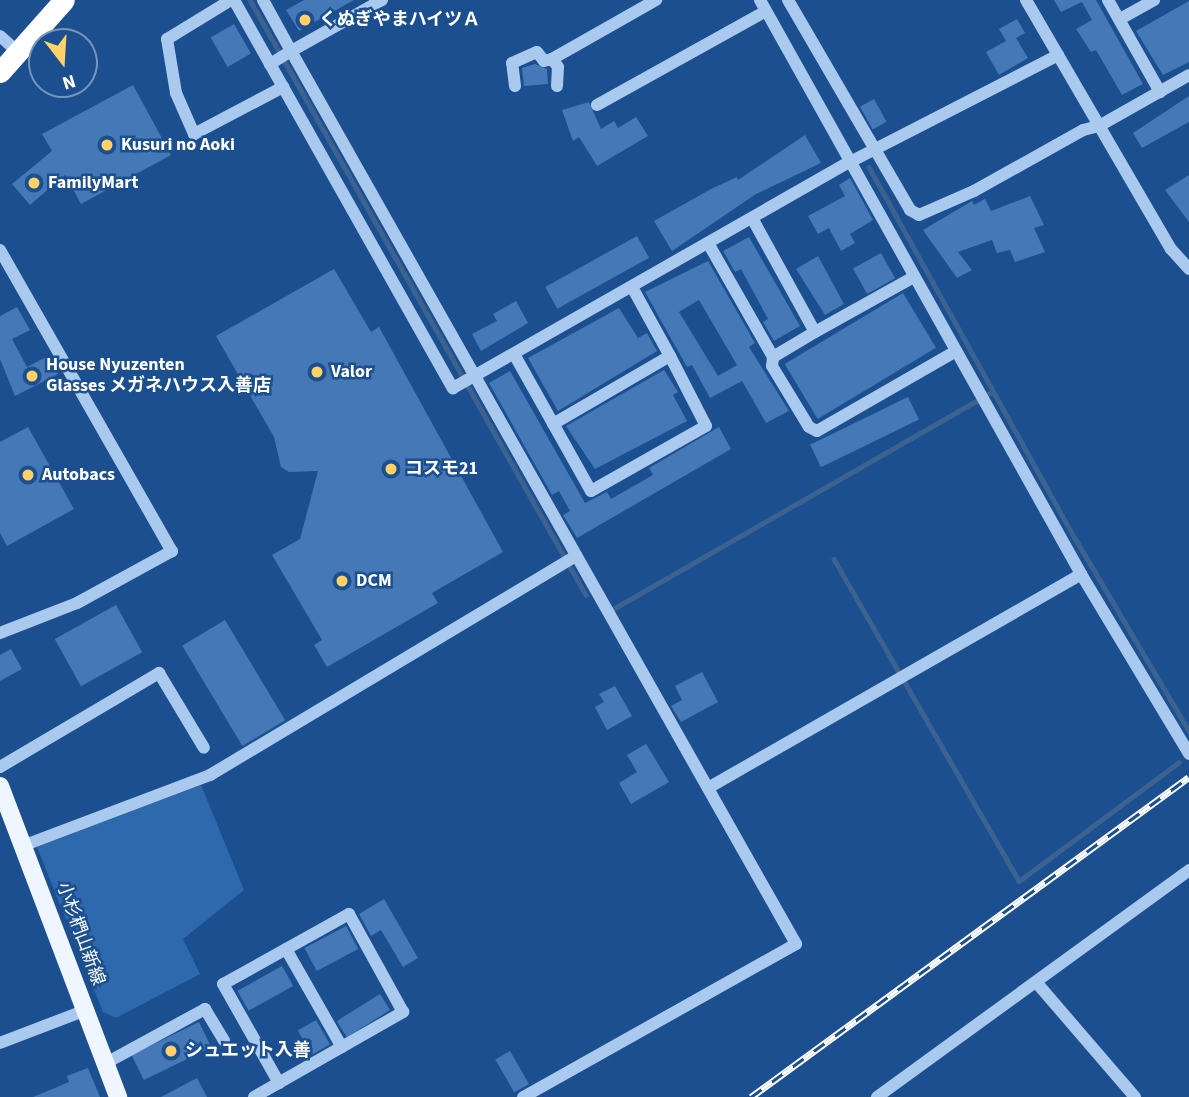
<!DOCTYPE html>
<html>
<head>
<meta charset="utf-8">
<style>
  body { margin:0 }
  #map { position:relative; width:1189px; height:1097px; overflow:hidden; background:#1b4f8f; font-family:"Source Sans 3","Noto Sans JP",sans-serif }
  div>[style] { position:absolute }
  [style*='--x'] { left:calc(var(--x)*1px); top:calc(var(--y)*1px); width:calc(var(--w)*1px); rotate:calc(var(--a)*1deg) }
  .green>* { inset:0; background:#2e69ad }
  .stream>* { height:4.5px; margin:-2.25px; padding:0 2.25px; transform-origin:2.25px; border-radius:2.25px; background:#3c6290 }
  .building>* { inset:0; background:#4478b7; transform-origin:0 0 }
  .minor>* { height:12px; margin:-6px; padding:0 6px; transform-origin:6px; border-radius:6px; background:#a9c9ee }
  .major>* { height:18px; margin:-9px; padding:0 9px; transform-origin:9px; border-radius:9px; background:#f0f6ff }
  .highway>* { height:21px; margin:-10.5px; padding:0 10.5px; transform-origin:10.5px; border-radius:10.5px; background:#fff }
  .rail>* { height:7px; margin-top:-3.5px; transform-origin:0; background:repeating-linear-gradient(90deg,#1b4f8f 0 13px,#fff 0 26px); box-sizing:border-box; border-block:2px solid #fff }
  .dots>* { width:19px; height:19px; translate:-50% -50%; box-sizing:border-box; border:4px solid #1b4f8f; border-radius:50% }
  span { translate:-50% -50%; white-space:nowrap; text-align:center; line-height:1.15; -webkit-text-stroke:5px #1b4f8f; paint-order:stroke }
  .poi-label { font-size:18px; color:#fff; font-weight:700 }
  .left { translate:0 -50%; text-align:left }
  .street-label { font-size:18px; color:#fff }
  .north { position:absolute; left:28px; top:28px; width:70px; height:70px; box-sizing:border-box; background:#1b4f8f; border:2px solid #7695bc; border-radius:50%; rotate:163deg; font-size:19px; font-weight:700; line-height:28px; text-align:center; color:#fff }
  .north::after { content:''; display:block; margin:auto; width:24px; height:32px; background:#ffd166; clip-path:polygon(50% 0,100% 100%,50% 72%,0 100%) }
</style>
</head>
<body>
<div id="map">
  <div class="green">
    <i style="clip-path:polygon(201px 785px,244px 890px,183px 939px,200px 974px,116px 1018px,103px 1012px,37px 847px)"></i>
  </div>
  <div class="stream">
    <i style="--x:250;--y:0;--w:683;--a:60.55"></i>
    <i style="--x:869;--y:167;--w:424;--a:61"></i>
    <i style="--x:1075;--y:538;--w:224;--a:59.4"></i>
    <i style="--x:834;--y:559;--w:371;--a:60.1"></i>
    <i style="--x:1019;--y:881;--w:199;--a:-36.6"></i>
    <i style="--x:613;--y:609;--w:437;--a:-29.8"></i>
  </div>
  <div class="building">
    <i style="clip-path:polygon(304px 0,354px 0,299px 31px,286px 10px)"></i>
    <i style="clip-path:polygon(1054px 0,1096px 0,1143px 84px,1122px 95px,1096px 50px,1091px 52px,1076px 29px,1092px 20px,1082px 2px,1061px 12px)"></i>
    <i style="clip-path:polygon(1189px 1px,1189px 62px,1163px 75px,1136px 31px)"></i>
    <i style="clip-path:polygon(1017px 19px,1025px 33px,1016px 38px,1028px 58px,999px 75px,986px 52px,1006px 41px,999px 29px)"></i>
    <i style="left:234px;top:24px;width:34px;height:27px;rotate:60deg"></i>
    <i style="clip-path:polygon(535px 64px,547px 69px,548px 84px,524px 86px,522px 68px)"></i>
    <i style="clip-path:polygon(133px 85px,171px 155px,81px 204px,65px 175px,30px 205px,12px 184px,52px 151px,42px 134px)"></i>
    <i style="clip-path:polygon(1189px 96px,1189px 122px,1142px 148px,1133px 133px)"></i>
    <i style="left:874px;top:99px;width:26px;height:16px;rotate:61deg"></i>
    <i style="clip-path:polygon(589px 102px,601px 129px,614px 121px,618px 128px,636px 117px,648px 136px,597px 166px,579px 137px,573px 141px,562px 110px)"></i>
    <i style="clip-path:polygon(805px 135px,821px 163px,756px 194px,672px 251px,654px 221px,711px 189px,737px 177px,738px 180px)"></i>
    <i style="clip-path:polygon(1189px 175px,1189px 222px,1165px 190px)"></i>
    <i style="clip-path:polygon(850px 178px,873px 220px,850px 234px,855px 243px,841px 251px,829px 228px,818px 234px,808px 216px,845px 196px,839px 185px)"></i>
    <i style="clip-path:polygon(1030px 196px,1044px 225px,1034px 228px,1045px 252px,1015px 262px,1010px 250px,997px 253px,992px 240px,958px 252px,972px 270px,957px 278px,923px 230px,972px 201px,974px 205px,985px 199px,991px 211px)"></i>
    <i style="left:637px;top:236px;width:25px;height:105px;rotate:61deg"></i>
    <i style="clip-path:polygon(749px 237px,800px 326px,774px 341px,763px 322px,768px 319px,741px 269px,735px 272px,723px 251px)"></i>
    <i style="left:881px;top:253px;width:29px;height:32px;rotate:61deg"></i>
    <i style="clip-path:polygon(818px 256px,844px 304px,825px 315px,796px 269px)"></i>
    <i style="clip-path:polygon(evenodd,708px 261px,755px 343px,749px 347px,789px 411px,766px 423px,742px 381px,710px 398px,692px 365px,687px 367px,645px 292px,708px 261px,699px 300px,737px 365px,718px 376px,679px 312px,699px 300px)"></i>
    <i style="clip-path:polygon(334px 269px,371px 332px,379px 327px,503px 552px,432px 593px,438px 603px,327px 667px,314px 645px,322px 640px,272px 555px,300px 539px,318px 471px,289px 472px,281px 467px,274px 437px,216px 336px)"></i>
    <i style="left:903px;top:293px;width:64px;height:138px;rotate:59deg"></i>
    <i style="clip-path:polygon(516px 301px,528px 323px,481px 351px,472px 334px,497px 321px,493px 314px)"></i>
    <i style="clip-path:polygon(17px 307px,30px 330px,12px 339px,27px 367px,48px 356px,58px 374px,15px 396px,0 359px,0 316px)"></i>
    <i style="clip-path:polygon(619px 308px,638px 338px,647px 333px,657px 351px,558px 411px,528px 358px)"></i>
    <i style="clip-path:polygon(664px 370px,678px 392px,673px 395px,687px 421px,595px 469px,566px 426px)"></i>
    <i style="clip-path:polygon(510px 371px,585px 503px,607px 492px,611px 499px,653px 475px,649px 468px,719px 427px,731px 449px,577px 538px,563px 515px,570px 511px,559px 491px,552px 495px,489px 383px)"></i>
    <i style="left:908px;top:397px;width:25px;height:109px;rotate:64deg"></i>
    <i style="clip-path:polygon(28px 427px,74px 509px,7px 546px,0 533px,0 442px)"></i>
    <i style="left:116px;top:605px;width:54px;height:70px;rotate:61deg"></i>
    <i style="left:225px;top:620px;width:117px;height:50px;rotate:59deg"></i>
    <i style="clip-path:polygon(11px 649px,22px 669px,0 681px,0 655px)"></i>
    <i style="clip-path:polygon(702px 672px,718px 702px,681px 722px,671px 706px,682px 700px,675px 686px)"></i>
    <i style="clip-path:polygon(615px 686px,632px 716px,607px 730px,595px 707px,604px 702px,599px 694px)"></i>
    <i style="clip-path:polygon(646px 744px,669px 782px,631px 804px,619px 783px,637px 772px,627px 755px)"></i>
    <i style="clip-path:polygon(384px 899px,418px 958px,403px 967px,381px 930px,371px 936px,359px 914px)"></i>
    <i style="left:346px;top:926px;width:26px;height:47px;rotate:62deg"></i>
    <i style="left:282px;top:966px;width:23px;height:51px;rotate:61deg"></i>
    <i style="left:380px;top:994px;width:19px;height:51px;rotate:58deg"></i>
    <i style="left:316px;top:1020px;width:28px;height:21px;rotate:60deg"></i>
    <i style="left:199px;top:1022px;width:28px;height:75px;rotate:64deg"></i>
    <i style="left:510px;top:1051px;width:38px;height:17px;rotate:60deg"></i>
    <i style="clip-path:polygon(88px 1068px,100px 1097px,33px 1097px,69px 1082px,67px 1076px)"></i>
    <i style="clip-path:polygon(197px 1078px,207px 1097px,161px 1097px)"></i>
  </div>
  <div class="minor">
    <i style="--x:231;--y:0;--w:75;--a:148.6"></i>
    <i style="--x:167;--y:39;--w:55;--a:80.5"></i>
    <i style="--x:176;--y:93;--w:45;--a:66.3"></i>
    <i style="--x:194;--y:134;--w:101;--a:-27.8"></i>
    <i style="--x:234;--y:0;--w:446;--a:60.6"></i>
    <i style="--x:453;--y:388;--w:457;--a:-29.7"></i>
    <i style="--x:850;--y:162;--w:234;--a:-27.2"></i>
    <i style="--x:263;--y:0;--w:58;--a:61.2"></i>
    <i style="--x:291;--y:51;--w:25;--a:148"></i>
    <i style="--x:382;--y:0;--w:104;--a:150.7"></i>
    <i style="--x:291;--y:51;--w:1026;--a:60.51"></i>
    <i style="--x:796;--y:944;--w:313;--a:150.7"></i>
    <i style="--x:760;--y:0;--w:658;--a:60.78"></i>
    <i style="--x:1081;--y:574;--w:210;--a:59"></i>
    <i style="--x:788;--y:0;--w:243;--a:59.8"></i>
    <i style="--x:910;--y:210;--w:10;--a:29"></i>
    <i style="--x:919;--y:215;--w:60;--a:-23.6"></i>
    <i style="--x:974;--y:191;--w:125;--a:-29.2"></i>
    <i style="--x:1083;--y:130;--w:16;--a:-14"></i>
    <i style="--x:1099;--y:126;--w:103;--a:-29.5"></i>
    <i style="--x:1026;--y:0;--w:288;--a:59.8"></i>
    <i style="--x:1171;--y:249;--w:27;--a:48"></i>
    <i style="--x:1108;--y:0;--w:106;--a:60.5"></i>
    <i style="--x:1120;--y:19;--w:39;--a:-29"></i>
    <i style="--x:0;--y:36;--w:24;--a:42"></i>
    <i style="--x:515;--y:86;--w:23;--a:-97"></i>
    <i style="--x:512;--y:63;--w:27;--a:-24"></i>
    <i style="--x:537;--y:52;--w:11;--a:52"></i>
    <i style="--x:544;--y:61;--w:8;--a:-14"></i>
    <i style="--x:557;--y:86;--w:19;--a:-87"></i>
    <i style="--x:558;--y:67;--w:10;--a:-127"></i>
    <i style="--x:552;--y:59;--w:120;--a:-29.6"></i>
    <i style="--x:597;--y:105;--w:193;--a:-29.1"></i>
    <i style="--x:752;--y:218;--w:130;--a:61.1"></i>
    <i style="--x:815;--y:332;--w:113;--a:-29.1"></i>
    <i style="--x:708;--y:243;--w:131;--a:60.3"></i>
    <i style="--x:773;--y:357;--w:49;--a:-30.8"></i>
    <i style="--x:0;--y:250;--w:347;--a:60.3"></i>
    <i style="--x:172;--y:551;--w:108;--a:151.3"></i>
    <i style="--x:77;--y:603;--w:83;--a:158.7"></i>
    <i style="--x:514;--y:354;--w:157;--a:60.7"></i>
    <i style="--x:591;--y:491;--w:132;--a:-29.5"></i>
    <i style="--x:706;--y:426;--w:79;--a:-117.2"></i>
    <i style="--x:773;--y:357;--w:9;--a:96"></i>
    <i style="--x:772;--y:366;--w:71;--a:58.8"></i>
    <i style="--x:809;--y:427;--w:9;--a:27"></i>
    <i style="--x:817;--y:431;--w:160;--a:-29.9"></i>
    <i style="--x:553;--y:424;--w:135;--a:-30.2"></i>
    <i style="--x:670;--y:356;--w:79;--a:-118.8"></i>
    <i style="--x:0;--y:767;--w:185;--a:-30.6"></i>
    <i style="--x:159;--y:673;--w:87;--a:59"></i>
    <i style="--x:708;--y:788;--w:430;--a:-29.8"></i>
    <i style="--x:25;--y:845;--w:198;--a:-20.7"></i>
    <i style="--x:210;--y:775;--w:427;--a:-30.9"></i>
    <i style="--x:286;--y:949;--w:113;--a:60.3"></i>
    <i style="--x:1036;--y:982;--w:152;--a:49.3"></i>
    <i style="--x:0;--y:1043;--w:92;--a:-21"></i>
    <i style="--x:106;--y:1063;--w:113;--a:-28.6"></i>
    <i style="--x:205;--y:1009;--w:37;--a:59"></i>
    <i style="--x:254;--y:1097;--w:172;--a:-29.7"></i>
    <i style="--x:403;--y:1012;--w:112;--a:-118.9"></i>
    <i style="--x:349;--y:914;--w:144;--a:150.9"></i>
    <i style="--x:223;--y:984;--w:114;--a:60.5"></i>
    <i style="--x:877;--y:1097;--w:386;--a:-36"></i>
  </div>
  <div class="major">
    <i style="--x:0;--y:786;--w:333;--a:69.2"></i>
  </div>
  <div class="highway">
    <i style="--x:0;--y:72;--w:96;--a:-48.4"></i>
  </div>
  <div class="rail">
    <i style="--x:751;--y:1097;--w:542;--a:-36.15"></i>
  </div>
  <div class="dots">
    <i style="left:305px;top:20px;background:#ffd166"></i>
    <i style="left:107px;top:145px;background:#ffd166"></i>
    <i style="left:34px;top:183px;background:#ffd166"></i>
    <i style="left:317px;top:372px;background:#ffd166"></i>
    <i style="left:32px;top:376px;background:#ffd166"></i>
    <i style="left:391px;top:469px;background:#ffd166"></i>
    <i style="left:28px;top:475px;background:#ffd166"></i>
    <i style="left:342px;top:581px;background:#ffd166"></i>
    <i style="left:171px;top:1051px;background:#ffd166"></i>
  </div>
  <div class="poi-label">
    <span class="left" style="left:319px;top:20px">くぬぎやまハイツＡ</span>
    <span class="left" style="left:121px;top:145px">Kusuri no Aoki</span>
    <span class="left" style="left:48px;top:183px">FamilyMart</span>
    <span class="left" style="left:46px;top:376px">House Nyuzenten<br>Glasses メガネハウス入善店</span>
    <span class="left" style="left:331px;top:372px">Valor</span>
    <span class="left" style="left:405px;top:469px">コスモ21</span>
    <span class="left" style="left:42px;top:475px">Autobacs</span>
    <span class="left" style="left:356px;top:581px">DCM</span>
    <span class="left" style="left:185px;top:1051px">シュエット入善</span>
  </div>
  <div class="street-label">
    <span style="left:80px;top:934px;rotate:70deg">小杉椚山新線</span>
  </div>
  <div class="north">N</div>
</div>
</body>
</html>
